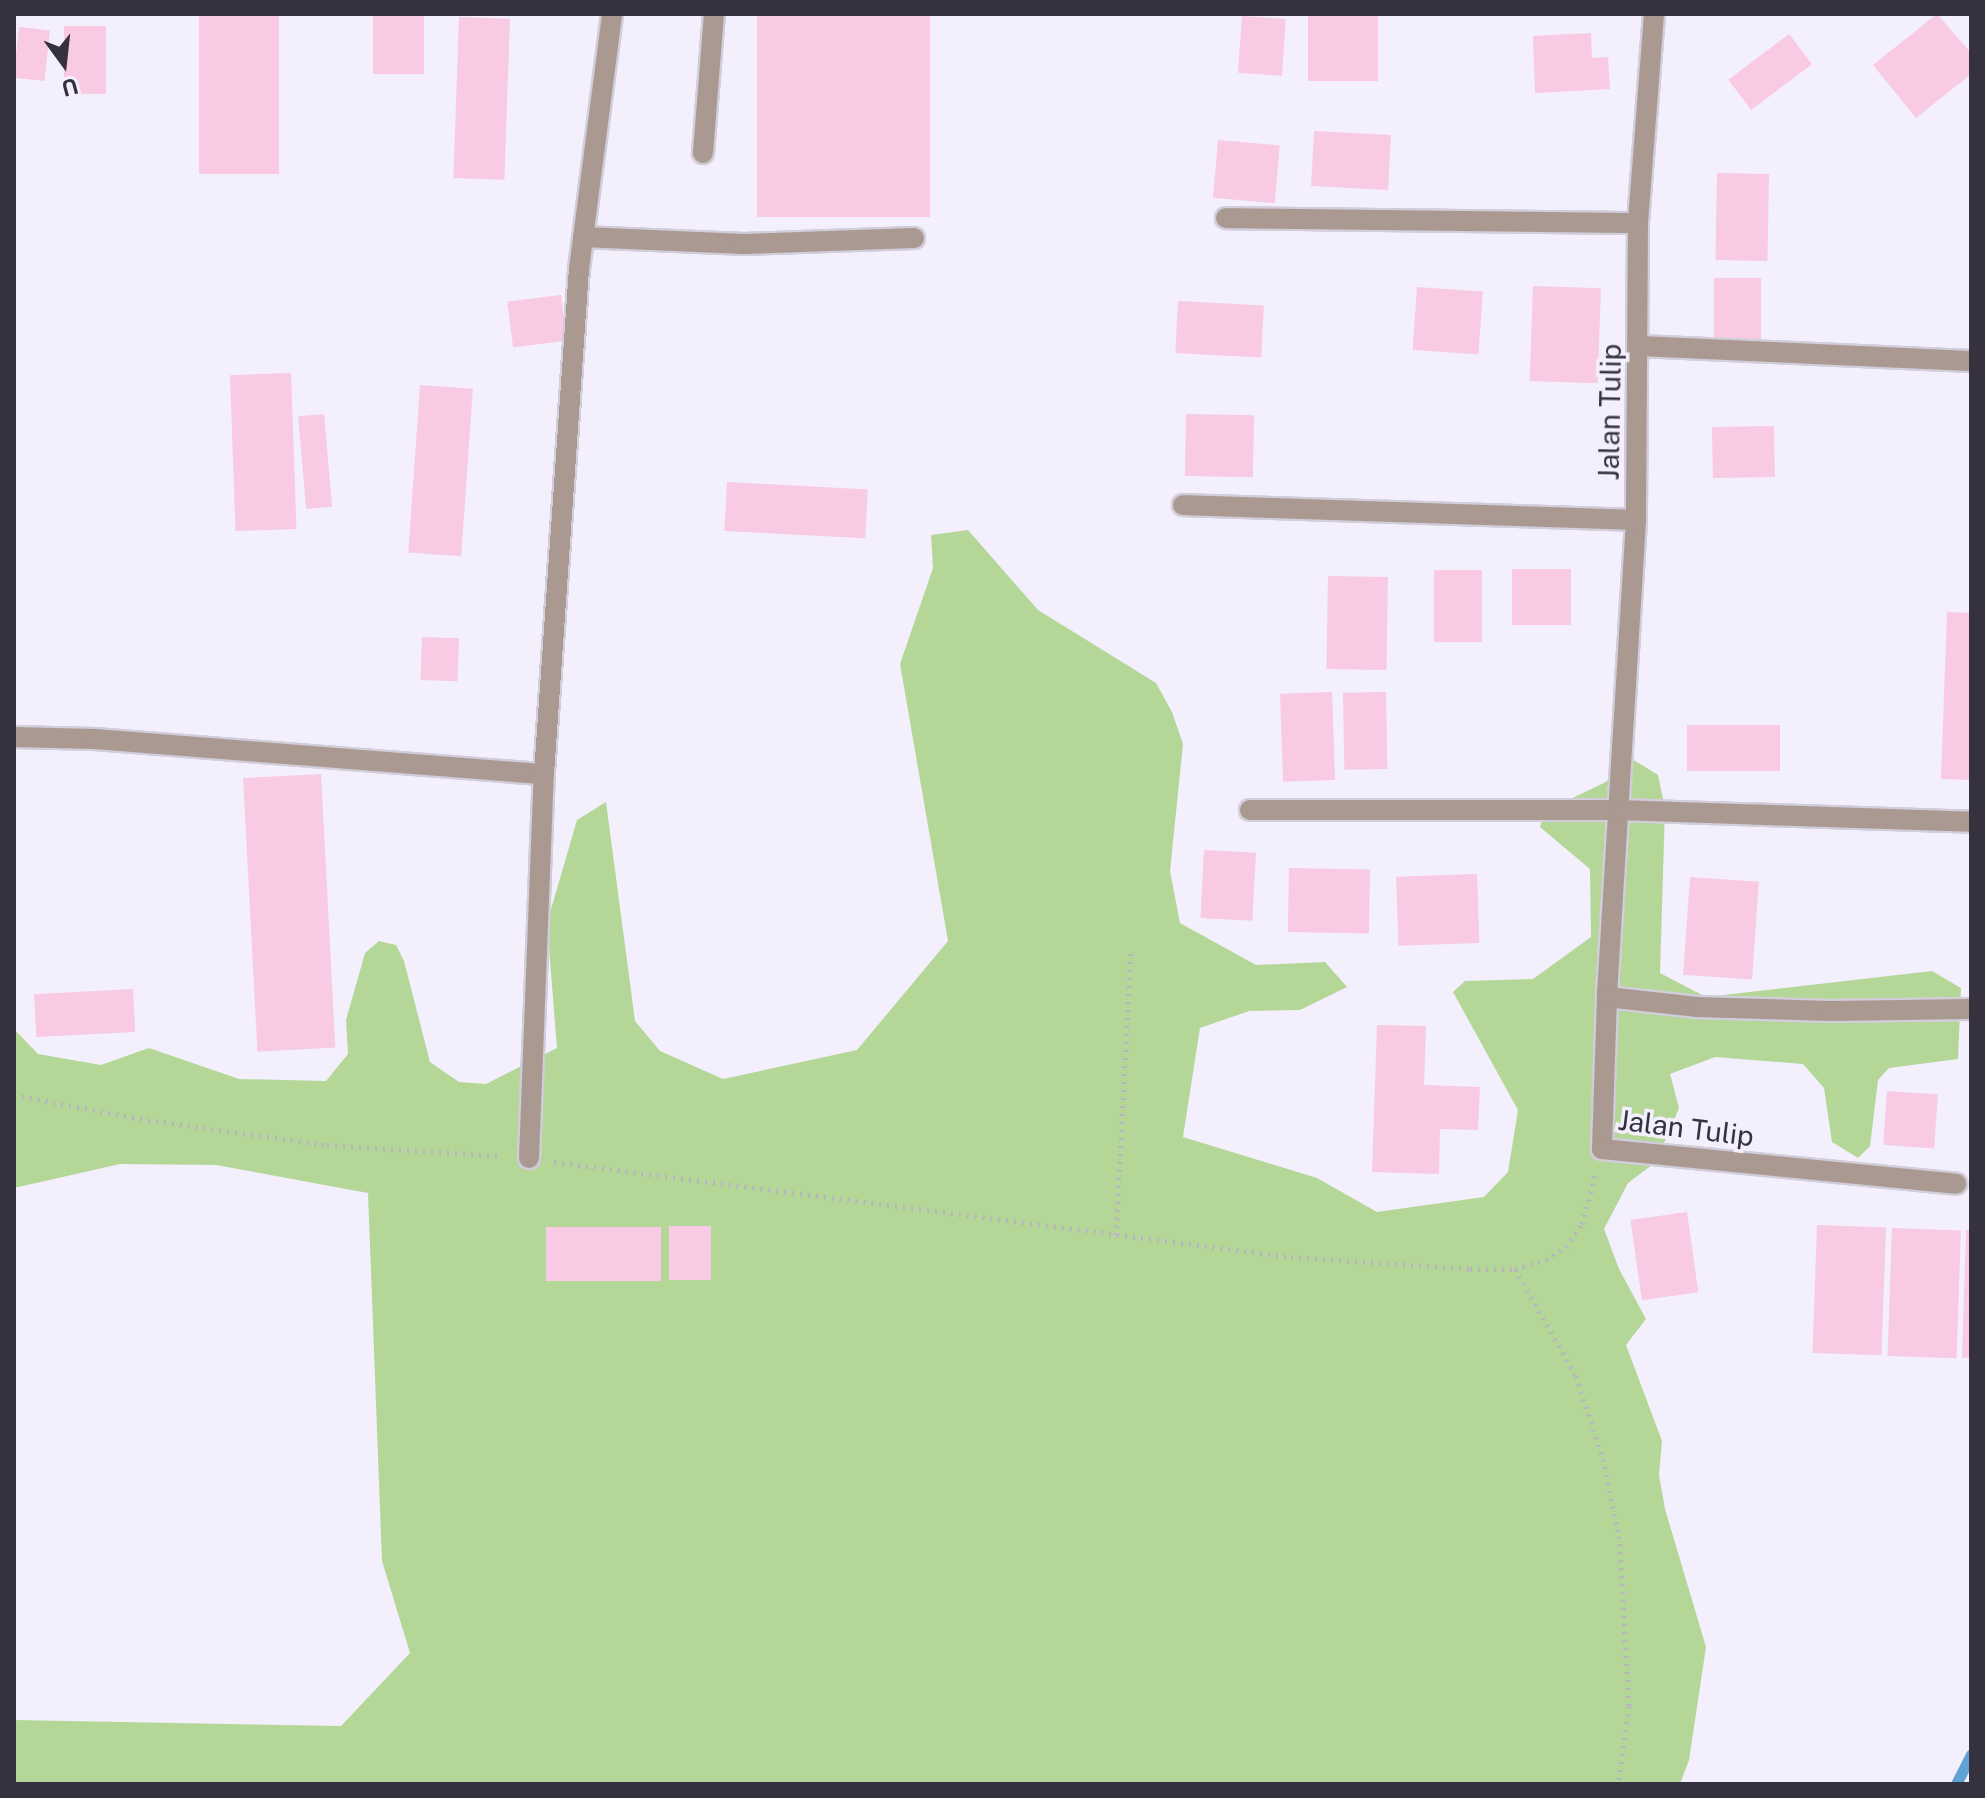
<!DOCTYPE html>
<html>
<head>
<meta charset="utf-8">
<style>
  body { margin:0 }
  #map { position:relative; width:1985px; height:1798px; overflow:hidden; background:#f3effd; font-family:"Public Sans",sans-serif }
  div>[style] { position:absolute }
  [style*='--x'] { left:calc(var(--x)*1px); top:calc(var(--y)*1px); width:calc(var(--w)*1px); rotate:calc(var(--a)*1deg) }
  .green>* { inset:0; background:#b4d797 }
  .stream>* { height:11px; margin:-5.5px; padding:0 5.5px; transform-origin:5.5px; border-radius:5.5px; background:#61a2d5 }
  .building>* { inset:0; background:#f8cae4; transform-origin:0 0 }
  .path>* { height:5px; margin-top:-2.5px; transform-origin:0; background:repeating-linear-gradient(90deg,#b8b4c2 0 2px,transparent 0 8px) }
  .roads { filter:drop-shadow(2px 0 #d1cddb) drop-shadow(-2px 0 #d1cddb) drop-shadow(0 2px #d1cddb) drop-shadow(0 -2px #d1cddb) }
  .minor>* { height:20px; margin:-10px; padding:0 10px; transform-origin:10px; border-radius:10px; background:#a99991 }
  span { translate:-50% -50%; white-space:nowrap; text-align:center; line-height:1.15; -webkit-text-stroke:7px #f3effd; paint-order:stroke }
  .street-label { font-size:28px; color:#36313f }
  .frame { position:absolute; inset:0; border:16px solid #36313f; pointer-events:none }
  .north { position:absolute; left:24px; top:24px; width:80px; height:80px; -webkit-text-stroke:6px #f3effd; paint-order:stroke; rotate:165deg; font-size:22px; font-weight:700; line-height:32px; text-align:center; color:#36313f }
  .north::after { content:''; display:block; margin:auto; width:28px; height:36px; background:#36313f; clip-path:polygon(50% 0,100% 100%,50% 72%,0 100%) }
</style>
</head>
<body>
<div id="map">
  <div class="green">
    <i style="clip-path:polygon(968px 530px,1038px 610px,1156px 683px,1172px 712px,1183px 744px,1170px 871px,1180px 923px,1256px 965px,1325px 962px,1347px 987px,1300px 1010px,1249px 1011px,1200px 1028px,1183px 1137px,1317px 1178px,1377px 1212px,1484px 1197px,1508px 1172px,1518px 1110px,1453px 992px,1465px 981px,1533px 979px,1591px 937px,1590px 869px,1540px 827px,1545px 811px,1606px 782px,1629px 757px,1658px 775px,1665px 808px,1660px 973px,1706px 997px,1932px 971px,1961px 988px,1958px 1059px,1889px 1068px,1878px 1080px,1870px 1146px,1858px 1158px,1832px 1142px,1824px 1088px,1803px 1064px,1715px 1057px,1670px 1074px,1679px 1108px,1656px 1162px,1628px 1183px,1604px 1229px,1619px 1269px,1646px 1319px,1626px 1345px,1662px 1441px,1659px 1475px,1665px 1509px,1706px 1647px,1689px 1760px,1680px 1784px,14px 1784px,14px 1720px,341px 1726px,410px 1653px,382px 1561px,368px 1193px,216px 1165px,120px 1164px,14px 1188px,14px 1029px,38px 1054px,101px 1065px,149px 1048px,239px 1079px,326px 1081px,348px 1054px,346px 1020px,365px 953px,379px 941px,396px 945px,404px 961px,430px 1062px,459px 1082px,486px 1084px,557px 1048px,547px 923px,577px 820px,606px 802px,635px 1021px,660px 1051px,723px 1079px,857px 1050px,948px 941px,900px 664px,933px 568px,931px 535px)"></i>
  </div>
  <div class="stream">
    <i style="--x:1956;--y:1784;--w:33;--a:-63"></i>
  </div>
  <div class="building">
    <i style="left:199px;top:14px;width:80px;height:160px"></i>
    <i style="left:373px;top:14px;width:51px;height:60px"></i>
    <i style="left:757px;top:14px;width:173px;height:203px"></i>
    <i style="left:1308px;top:14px;width:70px;height:67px"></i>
    <i style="clip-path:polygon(1937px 14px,1971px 53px,1971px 74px,1916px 118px,1873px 65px)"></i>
    <i style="left:1242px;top:16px;width:44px;height:57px;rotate:4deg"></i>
    <i style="left:459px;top:17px;width:51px;height:161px;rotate:2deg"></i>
    <i style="left:64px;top:26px;width:42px;height:68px"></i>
    <i style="left:19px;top:27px;width:31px;height:51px;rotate:6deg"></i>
    <i style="clip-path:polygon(1591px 33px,1592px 58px,1608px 57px,1610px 89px,1535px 93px,1533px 36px)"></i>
    <i style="left:1789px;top:34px;width:38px;height:76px;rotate:53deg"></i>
    <i style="left:1314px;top:131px;width:77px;height:55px;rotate:3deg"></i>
    <i style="left:1218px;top:140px;width:62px;height:58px;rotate:5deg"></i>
    <i style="left:1717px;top:173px;width:52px;height:87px;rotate:1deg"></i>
    <i style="left:1714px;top:278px;width:47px;height:62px"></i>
    <i style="left:1533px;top:286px;width:68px;height:95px;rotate:2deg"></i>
    <i style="left:1417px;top:287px;width:66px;height:63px;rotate:4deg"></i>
    <i style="left:561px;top:295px;width:46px;height:54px;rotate:83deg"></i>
    <i style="left:1178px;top:301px;width:86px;height:52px;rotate:3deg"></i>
    <i style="left:291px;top:373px;width:156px;height:61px;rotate:88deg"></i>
    <i style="left:420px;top:385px;width:53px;height:168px;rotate:4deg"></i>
    <i style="left:324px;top:414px;width:93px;height:26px;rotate:85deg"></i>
    <i style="left:1186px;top:414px;width:68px;height:62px;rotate:1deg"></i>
    <i style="left:1774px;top:426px;width:51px;height:62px;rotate:89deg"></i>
    <i style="left:727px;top:482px;width:141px;height:49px;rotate:3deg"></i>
    <i style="left:1571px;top:569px;width:56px;height:59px;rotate:90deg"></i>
    <i style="left:1434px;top:570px;width:48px;height:72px"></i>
    <i style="left:1328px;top:576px;width:60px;height:93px;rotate:1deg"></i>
    <i style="clip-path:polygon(1947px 612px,1971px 613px,1971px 780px,1941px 779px)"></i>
    <i style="left:422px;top:637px;width:37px;height:43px;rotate:2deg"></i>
    <i style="left:1332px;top:692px;width:88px;height:52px;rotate:88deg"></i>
    <i style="left:1386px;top:692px;width:77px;height:43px;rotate:89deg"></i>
    <i style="left:1687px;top:725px;width:93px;height:46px"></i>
    <i style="left:321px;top:774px;width:274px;height:78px;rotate:87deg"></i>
    <i style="left:1204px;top:850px;width:52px;height:68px;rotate:3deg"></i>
    <i style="left:1289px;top:868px;width:81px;height:64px;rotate:1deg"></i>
    <i style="left:1477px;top:874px;width:69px;height:81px;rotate:88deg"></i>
    <i style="left:1690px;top:877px;width:69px;height:98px;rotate:4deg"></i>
    <i style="left:133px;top:989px;width:43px;height:99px;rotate:87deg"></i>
    <i style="clip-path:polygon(1377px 1025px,1426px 1026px,1424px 1085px,1480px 1087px,1478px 1130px,1440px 1129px,1439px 1174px,1372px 1172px)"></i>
    <i style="left:1887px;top:1091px;width:51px;height:54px;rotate:4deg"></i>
    <i style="left:1687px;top:1212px;width:81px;height:57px;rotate:82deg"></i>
    <i style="left:1817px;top:1225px;width:69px;height:128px;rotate:2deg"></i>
    <i style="left:669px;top:1226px;width:42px;height:54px"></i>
    <i style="left:546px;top:1227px;width:115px;height:54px"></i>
    <i style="left:1892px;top:1228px;width:69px;height:128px;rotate:2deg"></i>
    <i style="clip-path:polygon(1966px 1230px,1971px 1230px,1971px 1358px,1962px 1358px)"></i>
  </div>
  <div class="path">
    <i style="--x:14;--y:1095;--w:136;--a:10.6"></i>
    <i style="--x:148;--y:1120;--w:181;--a:8"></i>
    <i style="--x:327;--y:1145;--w:174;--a:3.6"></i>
    <i style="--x:554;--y:1162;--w:743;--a:7.34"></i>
    <i style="--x:1291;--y:1257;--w:179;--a:3.8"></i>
    <i style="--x:1470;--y:1269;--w:45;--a:0"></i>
    <i style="--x:1515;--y:1269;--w:32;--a:-16"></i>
    <i style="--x:1546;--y:1260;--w:24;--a:-33"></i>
    <i style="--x:1566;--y:1247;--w:28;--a:-55"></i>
    <i style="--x:1582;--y:1224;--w:51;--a:-75.1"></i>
    <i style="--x:1116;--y:1235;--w:285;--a:-87"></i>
    <i style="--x:1515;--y:1269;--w:123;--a:60.3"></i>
    <i style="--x:1576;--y:1376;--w:87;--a:72"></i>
    <i style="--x:1603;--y:1459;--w:79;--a:78.3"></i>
    <i style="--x:1619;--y:1536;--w:170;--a:86.6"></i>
    <i style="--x:1629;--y:1706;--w:79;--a:98"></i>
  </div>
  <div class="roads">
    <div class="minor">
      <i style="--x:1654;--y:14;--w:210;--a:94.4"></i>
      <i style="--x:1638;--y:223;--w:297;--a:90.4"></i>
      <i style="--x:1636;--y:520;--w:478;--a:93.5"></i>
      <i style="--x:1607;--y:997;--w:152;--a:91.9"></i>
      <i style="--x:1602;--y:1149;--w:356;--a:5.6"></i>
      <i style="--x:703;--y:153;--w:139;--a:-85.5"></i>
      <i style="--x:1226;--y:218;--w:412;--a:0.7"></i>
      <i style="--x:583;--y:237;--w:161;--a:2.5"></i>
      <i style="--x:744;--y:244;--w:170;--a:-2"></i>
      <i style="--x:1639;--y:346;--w:332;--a:2.6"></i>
      <i style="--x:1183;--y:505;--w:453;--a:1.9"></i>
      <i style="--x:14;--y:737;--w:81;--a:1.4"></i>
      <i style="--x:95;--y:739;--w:450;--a:4.5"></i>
      <i style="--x:1250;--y:810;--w:368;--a:0"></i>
      <i style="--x:1618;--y:810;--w:353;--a:1.9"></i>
      <i style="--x:1607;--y:997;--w:91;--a:6.3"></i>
      <i style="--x:1697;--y:1007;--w:134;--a:1.7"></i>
      <i style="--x:1831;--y:1011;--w:140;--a:-0.8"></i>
      <i style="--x:529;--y:1158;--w:384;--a:-87.8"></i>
      <i style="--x:544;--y:774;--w:506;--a:-86.04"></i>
      <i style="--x:579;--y:269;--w:257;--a:-82.6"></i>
    </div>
  </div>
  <div class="street-label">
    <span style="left:1610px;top:412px;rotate:-89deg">Jalan Tulip</span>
    <span style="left:1686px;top:1128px;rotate:7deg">Jalan Tulip</span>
  </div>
  <div class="frame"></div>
  <div class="north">U</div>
</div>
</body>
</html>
